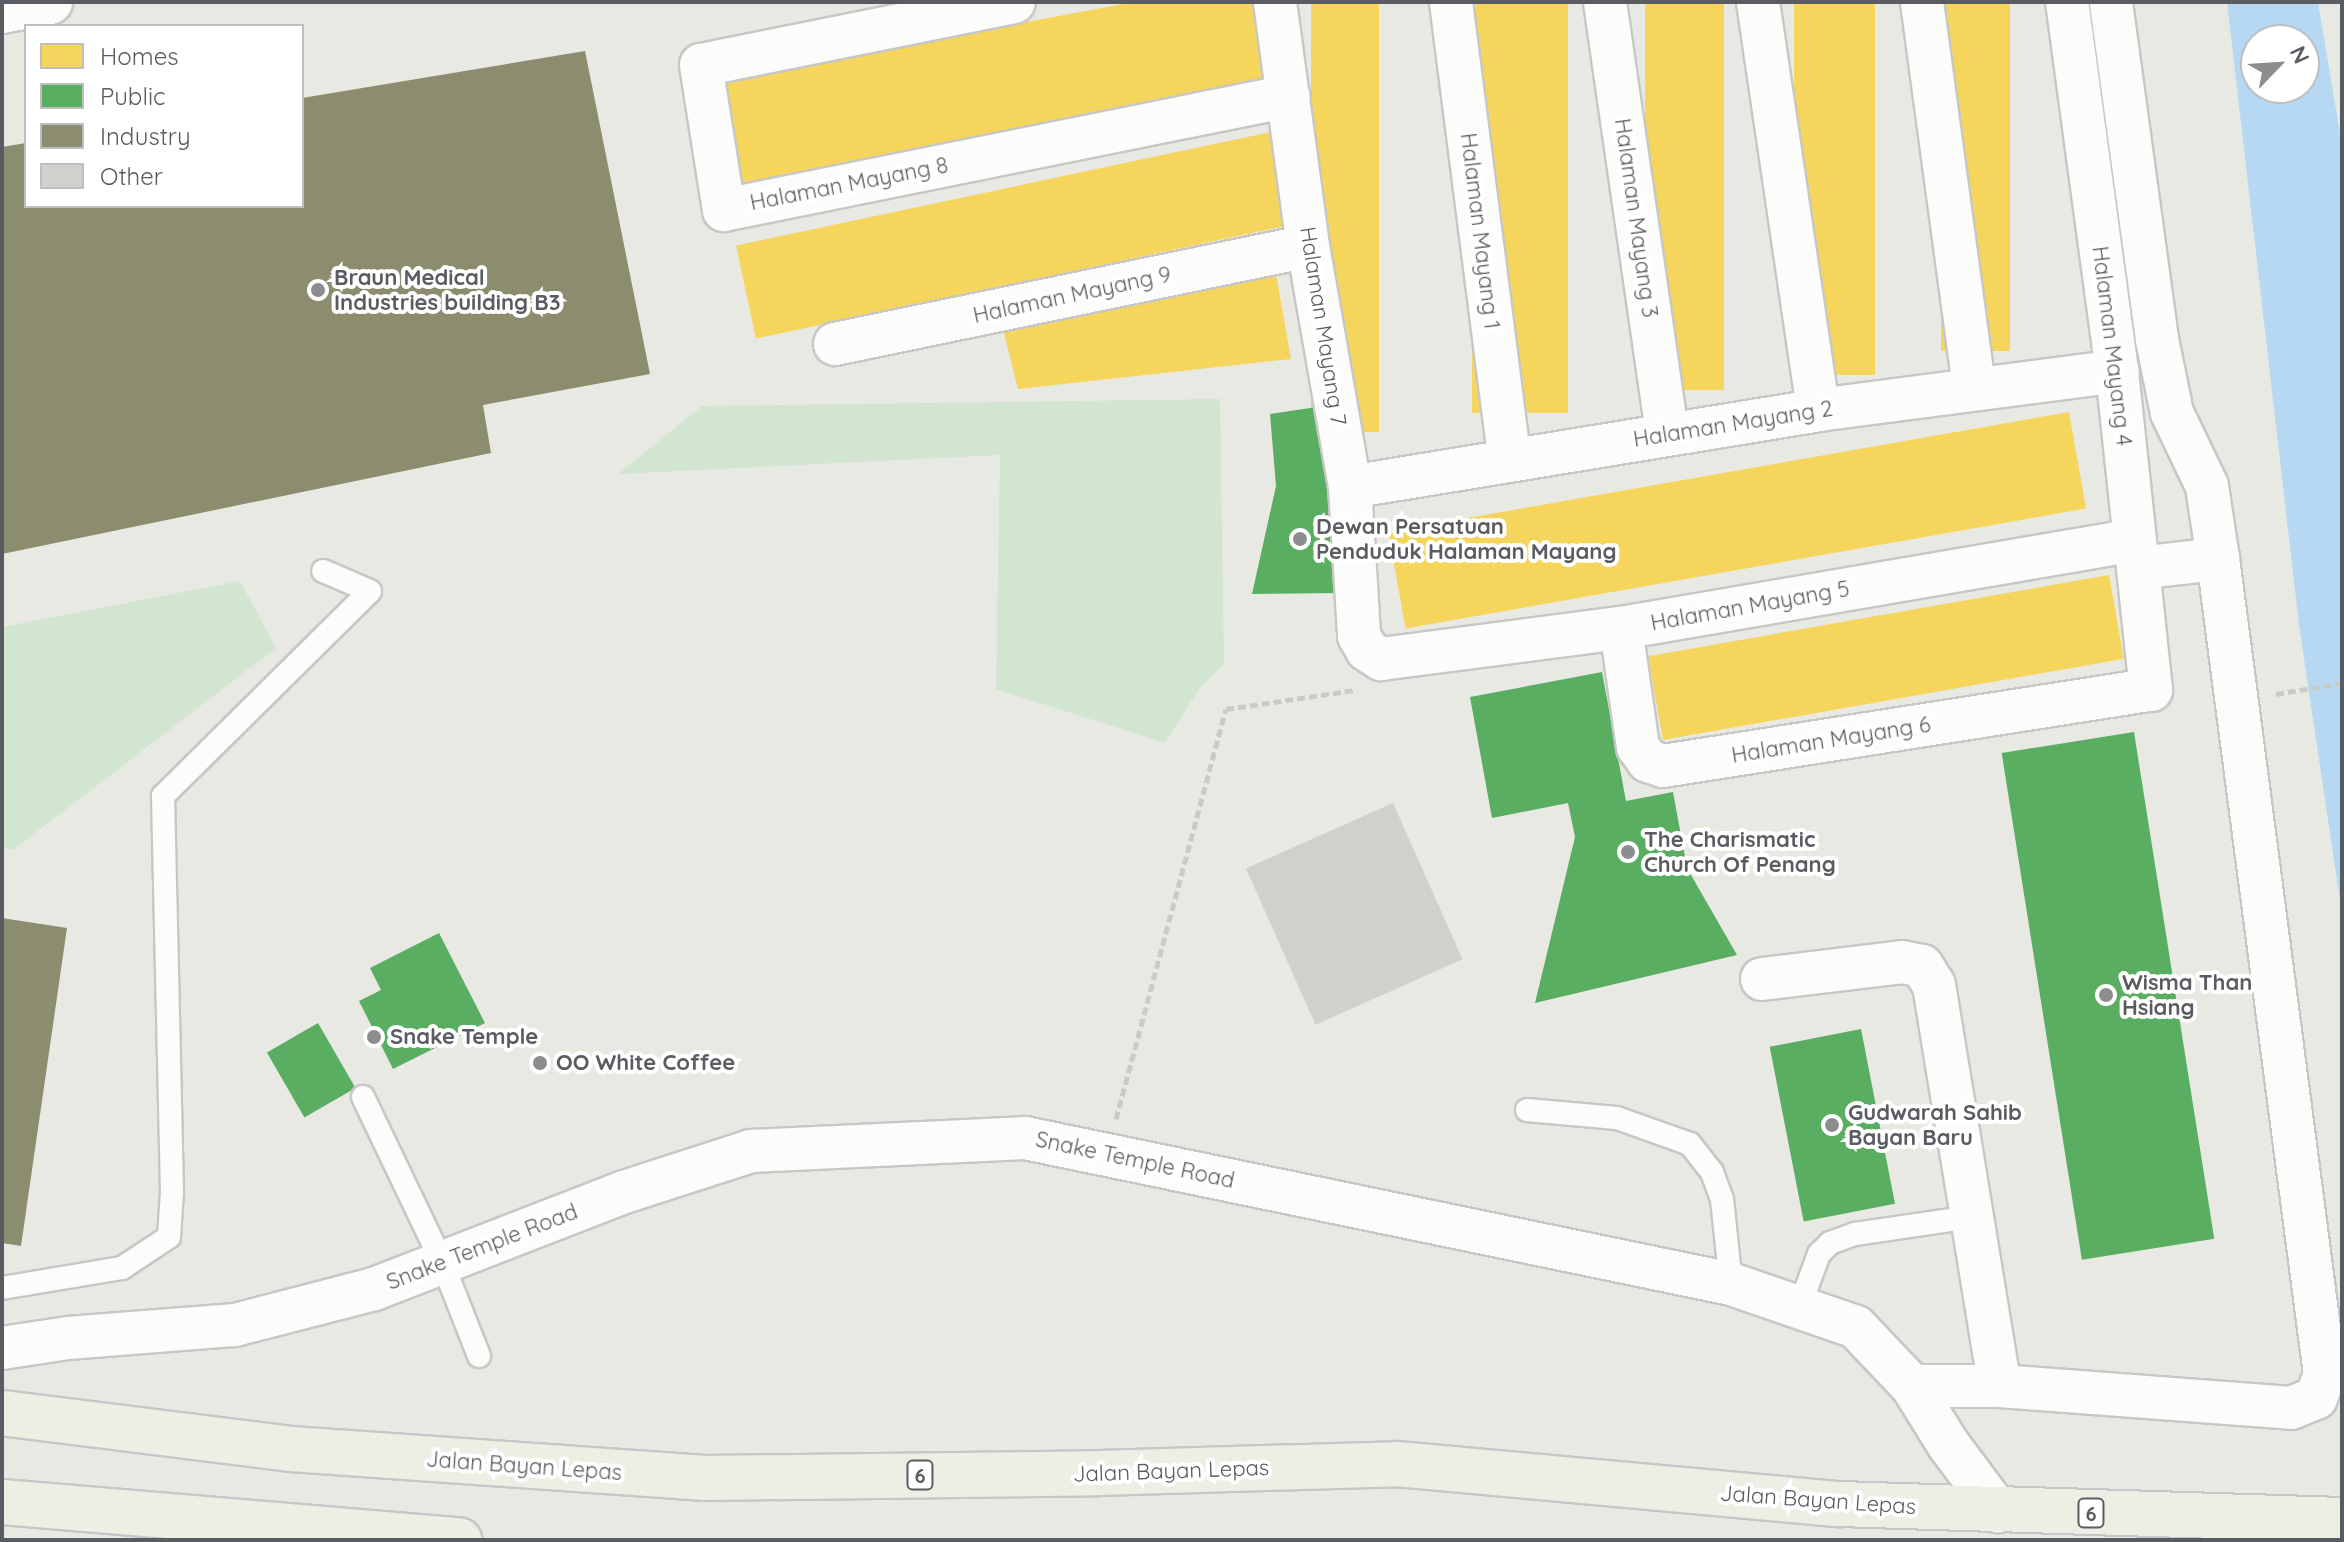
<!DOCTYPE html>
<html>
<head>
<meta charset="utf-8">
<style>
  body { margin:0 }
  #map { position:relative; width:2344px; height:1542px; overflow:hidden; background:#e9e9e4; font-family:Quicksand,sans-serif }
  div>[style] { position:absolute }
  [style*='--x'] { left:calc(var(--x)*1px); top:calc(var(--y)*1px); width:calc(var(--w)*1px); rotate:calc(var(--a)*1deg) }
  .green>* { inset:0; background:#d1e5d0 }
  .water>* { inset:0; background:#b7d8f3 }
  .homes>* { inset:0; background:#f6d55c; transform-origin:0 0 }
  .public>* { inset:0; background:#5aae61; transform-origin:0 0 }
  .industry>* { inset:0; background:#8c8c6e }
  .building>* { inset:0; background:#d0d0cd; transform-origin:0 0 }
  .path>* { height:5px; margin-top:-2.5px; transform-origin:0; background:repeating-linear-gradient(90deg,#c7cbc9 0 8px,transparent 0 12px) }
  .roads { filter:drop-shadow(2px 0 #c6c7c6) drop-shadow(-2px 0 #c6c7c6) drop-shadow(0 2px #c6c7c6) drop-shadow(0 -2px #c6c7c6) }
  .service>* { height:22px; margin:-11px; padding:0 11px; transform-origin:11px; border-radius:11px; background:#fcfcfb }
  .minor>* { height:42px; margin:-21px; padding:0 21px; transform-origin:21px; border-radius:21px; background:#fcfcfb }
  .tertiary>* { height:44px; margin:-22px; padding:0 22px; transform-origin:22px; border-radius:22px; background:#fcfcfb }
  .trunk>* { height:44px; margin:-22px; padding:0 22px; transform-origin:22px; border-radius:22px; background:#efeee4 }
  .dots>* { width:22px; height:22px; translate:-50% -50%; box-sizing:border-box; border:4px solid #fff; border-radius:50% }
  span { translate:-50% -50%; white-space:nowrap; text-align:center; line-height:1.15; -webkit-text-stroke:8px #fff; paint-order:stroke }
  .shield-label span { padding:2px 6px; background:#fff; border:2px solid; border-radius:6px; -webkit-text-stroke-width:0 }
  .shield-label { font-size:20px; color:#595c61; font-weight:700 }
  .street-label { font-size:22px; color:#595c61 }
  .poi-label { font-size:22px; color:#595c61; font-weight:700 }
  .left { translate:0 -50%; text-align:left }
  .frame { position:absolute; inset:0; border:4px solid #595c61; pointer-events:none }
  .legend { position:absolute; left:24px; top:24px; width:280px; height:184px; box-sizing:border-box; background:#fff; border:2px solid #bdbec0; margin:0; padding:10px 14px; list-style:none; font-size:24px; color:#595c61 }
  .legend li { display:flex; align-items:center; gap:16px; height:40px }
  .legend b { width:40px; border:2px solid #bdbec0 }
  .north { position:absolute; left:2240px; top:24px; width:80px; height:80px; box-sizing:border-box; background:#fff; border:2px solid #bdbec0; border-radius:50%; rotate:65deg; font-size:22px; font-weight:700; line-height:32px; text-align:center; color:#595c61 }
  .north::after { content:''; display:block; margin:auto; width:28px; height:36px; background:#8b8d8f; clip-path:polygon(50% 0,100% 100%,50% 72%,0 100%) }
</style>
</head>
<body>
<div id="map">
  <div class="green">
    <i style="clip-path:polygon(1220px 399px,1224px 664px,1199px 689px,1165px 743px,996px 689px,1000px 455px,618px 474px,702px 406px)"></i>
    <i style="clip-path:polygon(240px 581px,276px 648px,13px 850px,2px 848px,2px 627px)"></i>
  </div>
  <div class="water">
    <i style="clip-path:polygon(evenodd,2227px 2px,2318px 2px,2342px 145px,2342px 914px,2299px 625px,2227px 2px,2256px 40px,2304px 40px,2304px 88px,2256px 88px,2256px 40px)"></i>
  </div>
  <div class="homes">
    <i style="clip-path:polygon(1134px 2px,1258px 2px,1274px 84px,735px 184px,716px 80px)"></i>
    <i style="left:1311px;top:2px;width:68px;height:430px"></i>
    <i style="left:1472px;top:2px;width:96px;height:411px"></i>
    <i style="left:1645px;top:2px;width:79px;height:388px"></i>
    <i style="left:1794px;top:2px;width:81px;height:373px"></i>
    <i style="left:1941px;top:2px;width:69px;height:349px"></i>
    <i style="left:1275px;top:131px;width:95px;height:551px;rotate:78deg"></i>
    <i style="clip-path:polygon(1276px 274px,1291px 359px,1018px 389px,1001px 321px)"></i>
    <i style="left:2069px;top:412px;width:98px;height:691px;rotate:80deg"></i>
    <i style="left:2109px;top:575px;width:85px;height:468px;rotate:80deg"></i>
  </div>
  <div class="public">
    <i style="clip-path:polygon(1317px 407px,1343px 593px,1252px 594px,1276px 486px,1270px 414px)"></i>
    <i style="clip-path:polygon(1602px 672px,1626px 801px,1673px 792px,1687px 868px,1737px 955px,1535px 1003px,1575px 837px,1568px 803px,1492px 818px,1470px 697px)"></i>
    <i style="left:2134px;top:732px;width:513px;height:134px;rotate:81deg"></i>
    <i style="clip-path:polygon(439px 933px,485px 1023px,393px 1069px,359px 1001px,381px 990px,370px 968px)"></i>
    <i style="left:318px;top:1023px;width:75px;height:59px;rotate:60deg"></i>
    <i style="left:1861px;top:1029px;width:178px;height:93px;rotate:79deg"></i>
  </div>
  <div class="industry">
    <i style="clip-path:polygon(585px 51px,650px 374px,483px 405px,491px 453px,2px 554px,2px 147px,26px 143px,26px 206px,302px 206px,302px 98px)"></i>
    <i style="clip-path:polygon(2px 918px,67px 928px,21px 1246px,2px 1243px)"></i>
  </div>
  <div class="building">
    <i style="left:1393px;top:803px;width:171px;height:161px;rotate:66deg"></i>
  </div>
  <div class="path">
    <i style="--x:2276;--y:694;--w:67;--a:-9.5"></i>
    <i style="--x:1116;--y:1119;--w:424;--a:-75"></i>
    <i style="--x:1226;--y:709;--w:129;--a:-8.4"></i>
  </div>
  <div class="roads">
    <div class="service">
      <i style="--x:363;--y:1097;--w:183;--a:64.4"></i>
      <i style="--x:442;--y:1262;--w:101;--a:68.5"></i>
      <i style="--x:1527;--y:1110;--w:90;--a:5.1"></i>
      <i style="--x:1617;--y:1118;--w:77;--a:19.6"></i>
      <i style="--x:1690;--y:1144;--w:36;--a:52"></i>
      <i style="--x:1712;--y:1172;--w:29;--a:70"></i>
      <i style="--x:1722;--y:1199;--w:85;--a:84"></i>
      <i style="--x:2;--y:1288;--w:122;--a:-9.5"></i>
      <i style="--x:122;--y:1268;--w:56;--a:-33.4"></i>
      <i style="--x:169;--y:1237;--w:45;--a:-86.2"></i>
      <i style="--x:172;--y:1192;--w:396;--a:-91.3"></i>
      <i style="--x:163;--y:796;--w:291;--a:-44.7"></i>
      <i style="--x:370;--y:591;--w:51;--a:-156.9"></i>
      <i style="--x:1799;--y:1308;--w:58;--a:-69.7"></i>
      <i style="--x:1819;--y:1254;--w:16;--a:-45"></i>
      <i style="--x:1830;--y:1243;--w:27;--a:-20"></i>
      <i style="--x:1855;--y:1234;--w:118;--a:-8.3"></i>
    </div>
    <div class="minor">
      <i style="--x:1014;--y:2;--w:319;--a:168.6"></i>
      <i style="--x:701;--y:65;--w:147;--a:81"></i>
      <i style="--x:724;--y:210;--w:576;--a:-11.41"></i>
      <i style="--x:1275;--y:2;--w:246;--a:82.3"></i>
      <i style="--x:1308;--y:246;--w:245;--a:80.1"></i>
      <i style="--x:1350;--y:487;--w:149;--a:86.5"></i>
      <i style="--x:1359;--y:636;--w:16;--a:60"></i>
      <i style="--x:1367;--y:650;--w:17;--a:33"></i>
      <i style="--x:1381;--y:659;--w:242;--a:-7.4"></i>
      <i style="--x:1621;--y:628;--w:521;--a:-9.72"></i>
      <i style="--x:1451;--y:2;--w:462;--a:82.7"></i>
      <i style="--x:1605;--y:2;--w:436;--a:81.8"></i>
      <i style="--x:1758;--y:2;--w:412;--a:81.6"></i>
      <i style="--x:1922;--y:2;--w:389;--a:82.3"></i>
      <i style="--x:835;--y:344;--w:483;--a:-11.7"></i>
      <i style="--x:1350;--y:487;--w:474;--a:-9.3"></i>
      <i style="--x:1818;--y:410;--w:302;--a:-7.4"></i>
      <i style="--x:2138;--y:568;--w:81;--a:-6.4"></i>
      <i style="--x:1621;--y:628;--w:120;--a:81.9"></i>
      <i style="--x:1638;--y:747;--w:17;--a:54"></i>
      <i style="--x:1648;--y:761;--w:16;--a:18"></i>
      <i style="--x:1663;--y:766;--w:494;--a:-8.9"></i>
      <i style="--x:2151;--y:690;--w:321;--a:-96.1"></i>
      <i style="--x:2117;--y:371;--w:372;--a:-97.7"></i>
      <i style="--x:1762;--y:979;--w:141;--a:-6.9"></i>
      <i style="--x:1902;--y:962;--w:20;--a:11"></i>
      <i style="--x:1922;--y:966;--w:22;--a:58"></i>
      <i style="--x:1934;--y:985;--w:406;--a:80.7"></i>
      <i style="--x:2;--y:1348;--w:67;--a:-8.6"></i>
      <i style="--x:68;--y:1338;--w:168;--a:-4.5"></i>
      <i style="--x:235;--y:1325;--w:144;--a:-14.5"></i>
      <i style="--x:374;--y:1289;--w:268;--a:-21.2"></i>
      <i style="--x:624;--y:1192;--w:133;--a:-17.9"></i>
      <i style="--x:751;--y:1151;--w:274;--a:-2.7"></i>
      <i style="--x:1025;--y:1138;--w:721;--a:11.68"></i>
      <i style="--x:1731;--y:1284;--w:132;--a:19"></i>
      <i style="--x:1856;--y:1327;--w:81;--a:46.5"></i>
      <i style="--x:1912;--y:1386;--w:68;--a:58.2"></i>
      <i style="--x:1948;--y:1444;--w:84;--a:53.3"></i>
      <i style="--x:1912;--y:1386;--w:88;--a:0"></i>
      <i style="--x:2000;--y:1386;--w:292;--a:4.3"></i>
      <i style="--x:2291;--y:1408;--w:27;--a:-22"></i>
      <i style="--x:2316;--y:1398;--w:26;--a:-69"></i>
      <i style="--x:2325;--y:1374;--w:822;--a:-97.48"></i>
      <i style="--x:2218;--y:559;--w:74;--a:-98.6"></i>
      <i style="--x:2207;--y:486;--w:81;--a:-115.6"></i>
      <i style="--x:2172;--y:413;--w:76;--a:-101.5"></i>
      <i style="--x:2157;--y:339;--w:340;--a:-97.8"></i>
    </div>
    <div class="tertiary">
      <i style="--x:2;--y:11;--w:49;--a:-10.6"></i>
    </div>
    <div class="trunk">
      <i style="--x:2;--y:1413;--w:291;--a:7.1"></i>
      <i style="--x:291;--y:1449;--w:416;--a:4"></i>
      <i style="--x:706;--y:1478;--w:393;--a:-0.7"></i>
      <i style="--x:1099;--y:1473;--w:298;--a:-1.7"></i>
      <i style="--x:1397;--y:1464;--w:444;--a:5.2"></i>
      <i style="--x:1839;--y:1504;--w:503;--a:1.82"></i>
      <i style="--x:2;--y:1502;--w:459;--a:4.8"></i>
    </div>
  </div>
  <div class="dots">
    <i style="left:318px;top:290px;background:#8b8d8f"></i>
    <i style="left:1300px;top:539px;background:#8b8d8f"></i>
    <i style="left:1628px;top:852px;background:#8b8d8f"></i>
    <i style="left:2106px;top:995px;background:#8b8d8f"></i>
    <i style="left:374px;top:1037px;background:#8b8d8f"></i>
    <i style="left:540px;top:1063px;background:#8b8d8f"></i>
    <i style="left:1832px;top:1125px;background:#8b8d8f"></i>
  </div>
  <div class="shield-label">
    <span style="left:920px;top:1475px">6</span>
    <span style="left:2091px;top:1513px">6</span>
  </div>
  <div class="street-label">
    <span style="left:849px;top:184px;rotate:-11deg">Halaman Mayang 8</span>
    <span style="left:1636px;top:218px;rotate:82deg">Halaman Mayang 3</span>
    <span style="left:1480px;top:231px;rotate:83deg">Halaman Mayang 1</span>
    <span style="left:1072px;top:295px;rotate:-12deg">Halaman Mayang 9</span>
    <span style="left:1323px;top:326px;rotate:81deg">Halaman Mayang 7</span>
    <span style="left:2112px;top:346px;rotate:83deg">Halaman Mayang 4</span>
    <span style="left:1733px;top:424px;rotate:-9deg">Halaman Mayang 2</span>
    <span style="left:1750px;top:606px;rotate:-10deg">Halaman Mayang 5</span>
    <span style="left:1831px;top:740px;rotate:-9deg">Halaman Mayang 6</span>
    <span style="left:1135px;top:1160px;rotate:12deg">Snake Temple Road</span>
    <span style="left:482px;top:1247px;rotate:-21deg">Snake Temple Road</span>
    <span style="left:524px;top:1466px;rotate:4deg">Jalan Bayan Lepas</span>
    <span style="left:1171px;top:1471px;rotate:-2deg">Jalan Bayan Lepas</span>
    <span style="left:1818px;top:1500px;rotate:4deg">Jalan Bayan Lepas</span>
  </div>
  <div class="poi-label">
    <span class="left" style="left:334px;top:290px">Braun Medical<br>Industries building B3</span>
    <span class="left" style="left:1316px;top:539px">Dewan Persatuan<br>Penduduk Halaman Mayang</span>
    <span class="left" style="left:1644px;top:852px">The Charismatic<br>Church Of Penang</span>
    <span class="left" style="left:2122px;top:995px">Wisma Than<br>Hsiang</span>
    <span class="left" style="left:390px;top:1037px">Snake Temple</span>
    <span class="left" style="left:556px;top:1063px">OO White Coffee</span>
    <span class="left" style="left:1848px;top:1125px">Gudwarah Sahib<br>Bayan Baru</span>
  </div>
  <div class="frame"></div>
  <ul class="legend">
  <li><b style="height:22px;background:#f6d55c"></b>Homes</li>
  <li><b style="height:22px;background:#5aae61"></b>Public</li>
  <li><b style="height:22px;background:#8c8c6e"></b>Industry</li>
  <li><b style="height:22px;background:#d0d0cd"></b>Other</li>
  </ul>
  <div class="north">N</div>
</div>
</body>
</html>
